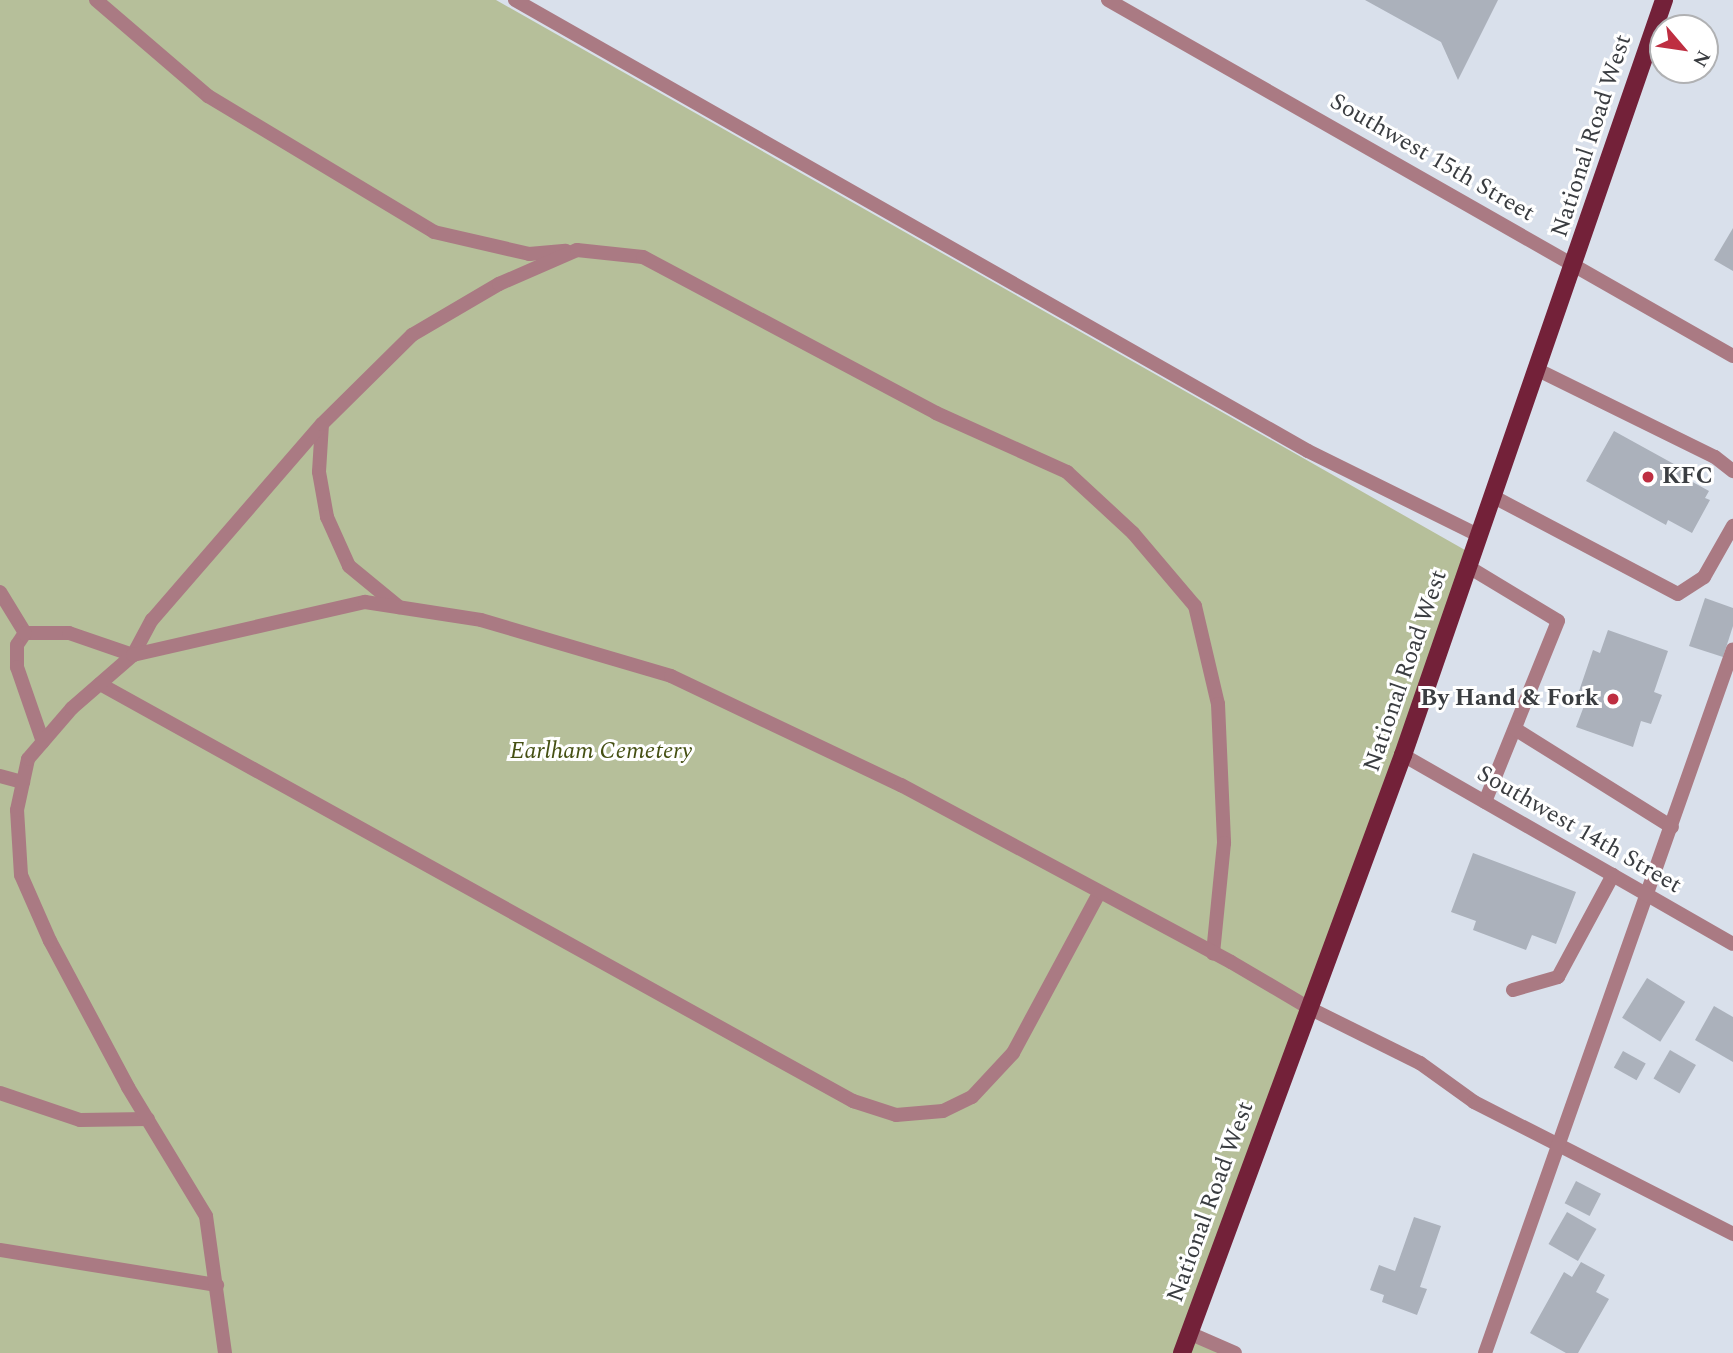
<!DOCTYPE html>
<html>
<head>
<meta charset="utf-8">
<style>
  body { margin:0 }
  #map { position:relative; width:1733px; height:1353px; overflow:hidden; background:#d9e0eb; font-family:Spectral,serif }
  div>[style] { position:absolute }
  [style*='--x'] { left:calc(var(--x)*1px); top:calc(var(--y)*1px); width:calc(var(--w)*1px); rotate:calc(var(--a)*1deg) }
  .green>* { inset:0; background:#b6bf9a }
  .building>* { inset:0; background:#abb1bb; transform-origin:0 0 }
  .service>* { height:14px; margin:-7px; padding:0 7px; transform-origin:7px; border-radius:7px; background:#aa7a83 }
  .minor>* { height:14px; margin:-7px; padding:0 7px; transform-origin:7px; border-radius:7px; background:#aa7a83 }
  .primary>* { height:18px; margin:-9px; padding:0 9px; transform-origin:9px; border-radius:9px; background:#732139 }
  .dots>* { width:19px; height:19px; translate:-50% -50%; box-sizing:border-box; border:4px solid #fff; border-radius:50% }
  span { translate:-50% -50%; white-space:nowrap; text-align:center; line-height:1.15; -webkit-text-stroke:6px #fff; paint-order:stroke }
  .street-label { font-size:24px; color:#3a3d41 }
  .poi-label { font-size:24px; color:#3a3d41; font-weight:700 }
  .left { translate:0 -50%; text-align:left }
  .right { translate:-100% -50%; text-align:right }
  .park-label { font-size:24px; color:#455013; font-style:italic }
  .north { position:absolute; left:1649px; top:14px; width:70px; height:70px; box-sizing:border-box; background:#fff; border:2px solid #b0b1b3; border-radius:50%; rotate:119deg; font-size:19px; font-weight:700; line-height:28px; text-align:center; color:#3a3d41 }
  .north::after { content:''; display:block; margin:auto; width:24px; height:32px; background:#be2e41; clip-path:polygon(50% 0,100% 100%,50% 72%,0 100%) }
</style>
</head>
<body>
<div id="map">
  <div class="green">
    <i style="clip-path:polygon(0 0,496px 0,1472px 554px,1189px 1332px,1235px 1353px,0 1353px)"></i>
  </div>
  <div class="building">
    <i style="clip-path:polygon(1365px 0,1498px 0,1458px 80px,1441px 42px)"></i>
    <i style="clip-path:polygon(1733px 228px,1733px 271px,1714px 260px)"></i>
    <i style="clip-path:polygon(1614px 431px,1692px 474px,1689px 480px,1709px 491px,1705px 498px,1710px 500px,1692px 533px,1668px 520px,1666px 525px,1586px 481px)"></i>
    <i style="clip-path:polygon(1705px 598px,1733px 608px,1733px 626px,1723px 657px,1689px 646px)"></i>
    <i style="clip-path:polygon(1608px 630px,1668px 651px,1654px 692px,1662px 695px,1651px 724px,1641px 721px,1633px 747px,1576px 727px,1584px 706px,1575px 703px,1593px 650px,1600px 653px)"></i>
    <i style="clip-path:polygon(1473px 853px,1576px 892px,1556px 944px,1532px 935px,1526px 950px,1473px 930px,1476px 921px,1451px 912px)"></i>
    <i style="left:1647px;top:978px;width:45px;height:47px;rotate:32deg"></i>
    <i style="clip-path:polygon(1714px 1006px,1733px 1017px,1733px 1062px,1695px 1040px)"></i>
    <i style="left:1670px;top:1050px;width:30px;height:33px;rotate:30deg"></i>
    <i style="left:1623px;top:1051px;width:26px;height:19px;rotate:29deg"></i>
    <i style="left:1576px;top:1181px;width:28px;height:25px;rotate:27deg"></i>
    <i style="left:1567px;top:1212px;width:34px;height:37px;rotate:30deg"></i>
    <i style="clip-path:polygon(1414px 1217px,1441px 1226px,1420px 1287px,1427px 1289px,1417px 1315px,1382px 1302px,1384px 1295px,1370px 1290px,1379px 1265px,1395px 1271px)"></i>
    <i style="clip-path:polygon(1581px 1262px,1605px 1275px,1596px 1292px,1609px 1299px,1578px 1353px,1566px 1353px,1530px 1333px,1564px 1272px,1572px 1277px)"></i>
  </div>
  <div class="service">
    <i style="--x:96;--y:0;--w:148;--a:40.6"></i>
    <i style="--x:208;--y:96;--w:264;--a:31"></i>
    <i style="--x:434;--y:232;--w:98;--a:13"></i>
    <i style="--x:529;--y:254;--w:37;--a:-5"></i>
    <i style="--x:515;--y:0;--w:912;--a:29.63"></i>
    <i style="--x:1308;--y:451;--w:190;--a:26.3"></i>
    <i style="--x:1538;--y:370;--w:197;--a:26.2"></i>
    <i style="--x:1715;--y:457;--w:23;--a:38"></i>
    <i style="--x:322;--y:424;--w:48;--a:93.6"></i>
    <i style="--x:319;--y:472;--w:46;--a:79.9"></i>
    <i style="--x:327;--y:517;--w:54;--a:65.8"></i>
    <i style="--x:349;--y:566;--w:65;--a:39.4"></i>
    <i style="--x:1492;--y:496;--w:210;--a:27.8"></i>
    <i style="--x:1678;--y:594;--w:31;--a:-33"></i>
    <i style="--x:1704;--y:577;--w:59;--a:-60.4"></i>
    <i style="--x:1467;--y:566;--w:106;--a:31.1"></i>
    <i style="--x:1558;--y:621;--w:195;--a:112"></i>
    <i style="--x:0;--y:592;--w:48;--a:58.6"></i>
    <i style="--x:25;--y:633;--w:44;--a:0"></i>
    <i style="--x:69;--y:633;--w:68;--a:19"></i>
    <i style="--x:133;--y:655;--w:40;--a:-62"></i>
    <i style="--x:152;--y:620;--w:259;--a:-49.1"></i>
    <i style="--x:322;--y:424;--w:127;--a:-44.7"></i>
    <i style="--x:412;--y:335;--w:101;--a:-30.4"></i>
    <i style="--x:499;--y:284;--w:85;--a:-23.6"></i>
    <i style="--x:577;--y:250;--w:66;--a:6.1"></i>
    <i style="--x:643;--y:257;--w:332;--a:28"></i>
    <i style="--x:936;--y:413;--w:144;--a:24.2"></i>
    <i style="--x:1067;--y:472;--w:90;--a:42.7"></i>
    <i style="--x:1133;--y:533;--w:96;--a:49.7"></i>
    <i style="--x:1195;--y:606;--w:101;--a:76.8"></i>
    <i style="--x:1218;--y:704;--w:139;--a:87.5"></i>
    <i style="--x:1224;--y:843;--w:111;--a:95.7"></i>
    <i style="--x:25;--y:633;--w:14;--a:124"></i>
    <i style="--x:17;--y:645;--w:22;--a:90"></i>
    <i style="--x:17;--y:667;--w:79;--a:70.9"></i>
    <i style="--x:100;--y:684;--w:861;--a:28.98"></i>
    <i style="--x:853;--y:1101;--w:45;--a:18"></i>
    <i style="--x:896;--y:1115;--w:47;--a:-4.9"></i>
    <i style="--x:943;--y:1111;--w:32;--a:-26"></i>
    <i style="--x:972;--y:1097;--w:60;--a:-47"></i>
    <i style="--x:1013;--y:1053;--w:182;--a:-61.7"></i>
    <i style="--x:1515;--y:729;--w:185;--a:32"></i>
    <i style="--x:0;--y:776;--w:24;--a:15"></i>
    <i style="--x:1513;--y:990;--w:47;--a:-16.1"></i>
    <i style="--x:1558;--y:977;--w:116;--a:-61.7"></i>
    <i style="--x:0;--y:1093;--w:84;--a:18.6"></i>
    <i style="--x:80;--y:1120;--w:68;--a:-0.8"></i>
    <i style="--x:0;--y:1250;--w:220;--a:9.2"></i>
    <i style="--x:225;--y:1353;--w:138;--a:-97.9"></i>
    <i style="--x:206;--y:1216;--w:151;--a:-121.2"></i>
    <i style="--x:128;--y:1087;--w:166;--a:-118.1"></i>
    <i style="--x:50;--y:941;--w:72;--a:-113.7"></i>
    <i style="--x:21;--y:875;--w:65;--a:-93.5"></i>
    <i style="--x:17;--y:810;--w:52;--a:-77.8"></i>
    <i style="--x:28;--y:759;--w:67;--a:-49.2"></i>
    <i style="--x:72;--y:708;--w:81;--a:-41"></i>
    <i style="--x:133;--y:655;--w:238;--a:-12.9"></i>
    <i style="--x:365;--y:602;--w:117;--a:8.8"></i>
    <i style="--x:481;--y:620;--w:198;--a:16.4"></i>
    <i style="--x:671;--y:676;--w:255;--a:25.4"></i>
    <i style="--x:901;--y:785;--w:374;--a:28.2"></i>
    <i style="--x:1231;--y:962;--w:91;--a:30.5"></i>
    <i style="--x:1309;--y:1008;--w:124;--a:26.4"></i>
    <i style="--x:1420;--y:1063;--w:67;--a:35.8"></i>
    <i style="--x:1474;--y:1102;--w:291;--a:27"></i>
    <i style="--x:1485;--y:1353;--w:746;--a:-70.59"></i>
  </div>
  <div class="minor">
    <i style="--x:1108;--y:0;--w:719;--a:29.67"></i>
    <i style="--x:1403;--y:755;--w:380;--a:29.8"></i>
    <i style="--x:1189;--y:1333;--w:50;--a:23.5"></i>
  </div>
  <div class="primary">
    <i style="--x:1182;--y:1353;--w:638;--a:-69.72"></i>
    <i style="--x:1403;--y:755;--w:799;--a:-70.93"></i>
  </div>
  <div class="dots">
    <i style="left:1648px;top:477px;background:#be2e41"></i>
    <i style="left:1613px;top:699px;background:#be2e41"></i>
  </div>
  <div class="street-label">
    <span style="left:1592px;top:136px;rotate:-72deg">National Road West</span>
    <span style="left:1432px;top:158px;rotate:30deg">Southwest 15th Street</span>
    <span style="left:1406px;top:671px;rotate:-71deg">National Road West</span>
    <span style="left:1579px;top:830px;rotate:30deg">Southwest 14th Street</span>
    <span style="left:1211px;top:1202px;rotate:-70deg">National Road West</span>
  </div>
  <div class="poi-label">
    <span class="left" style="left:1662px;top:477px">KFC</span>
    <span class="right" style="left:1599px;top:699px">By Hand &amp; Fork</span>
  </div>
  <div class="park-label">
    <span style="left:601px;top:752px">Earlham Cemetery</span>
  </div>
  <div class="north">N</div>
</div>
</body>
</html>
